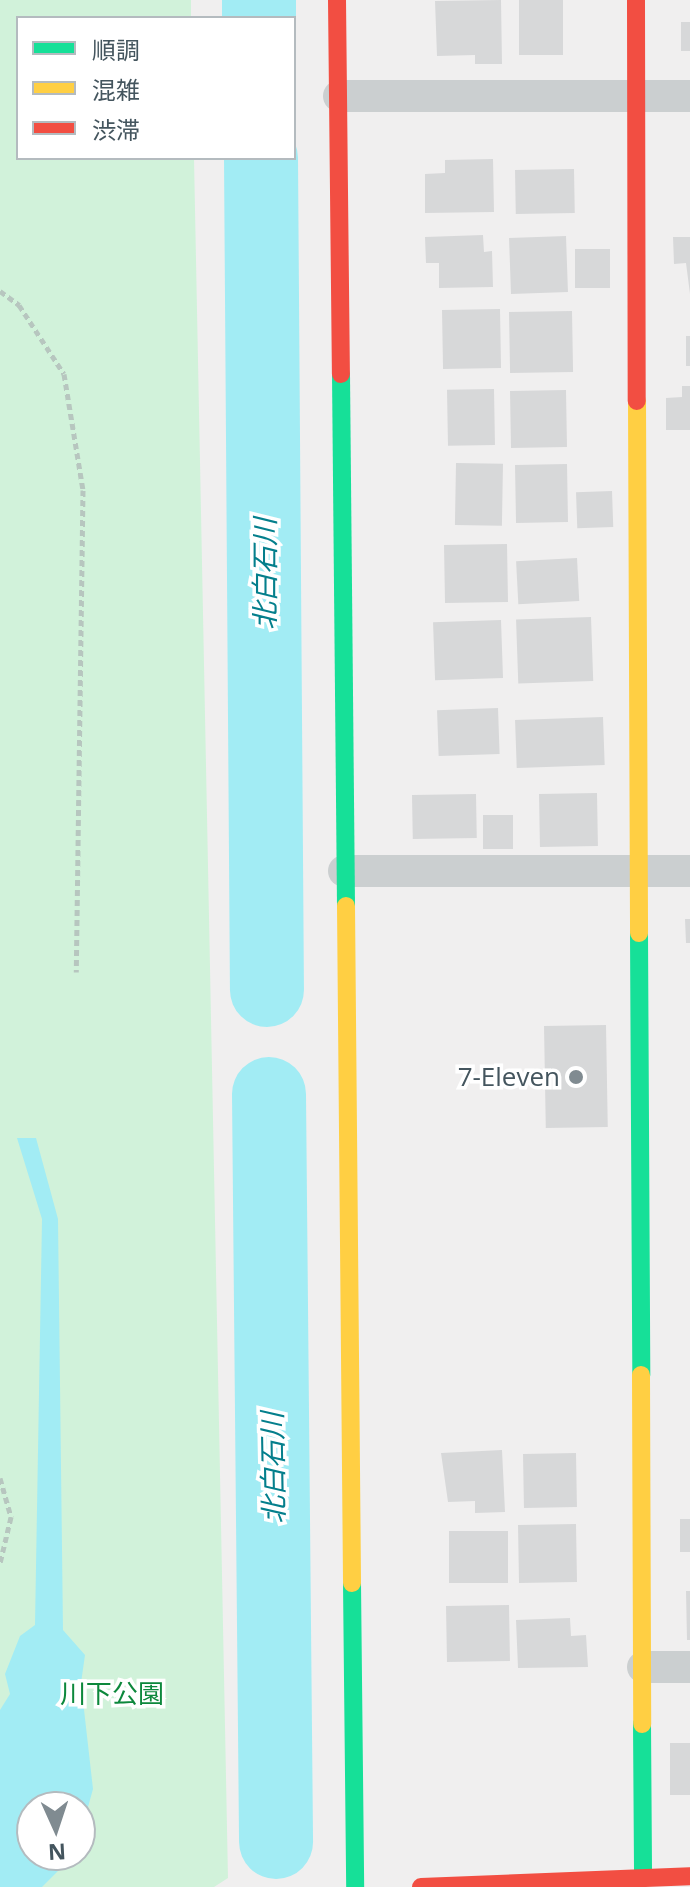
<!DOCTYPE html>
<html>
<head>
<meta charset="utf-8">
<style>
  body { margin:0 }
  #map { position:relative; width:690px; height:1887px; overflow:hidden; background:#f0efef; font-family:"Open Sans","Noto Sans JP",sans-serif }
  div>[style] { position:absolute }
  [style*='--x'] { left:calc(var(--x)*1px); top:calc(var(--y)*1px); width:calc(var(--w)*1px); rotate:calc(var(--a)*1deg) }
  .green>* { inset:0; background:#d1f2da }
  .water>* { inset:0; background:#a2ecf4 }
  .river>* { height:74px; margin:-37px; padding:0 37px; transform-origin:37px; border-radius:37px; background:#a2ecf4 }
  .building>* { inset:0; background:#d7d8d9; transform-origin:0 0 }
  .path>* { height:5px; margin-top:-2.5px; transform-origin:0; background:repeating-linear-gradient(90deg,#b7c6bf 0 6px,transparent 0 10px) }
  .street>* { height:32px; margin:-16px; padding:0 16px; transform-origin:16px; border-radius:16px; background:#cbcfd0 }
  .fast>* { height:18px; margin:-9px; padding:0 9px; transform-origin:9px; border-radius:9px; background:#16e098 }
  .slow>* { height:18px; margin:-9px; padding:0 9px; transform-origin:9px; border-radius:9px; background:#ffcf43 }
  .jam>* { height:18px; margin:-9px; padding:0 9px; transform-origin:9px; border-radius:9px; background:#f24e42 }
  .dots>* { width:22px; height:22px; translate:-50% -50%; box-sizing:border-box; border:4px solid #fff; border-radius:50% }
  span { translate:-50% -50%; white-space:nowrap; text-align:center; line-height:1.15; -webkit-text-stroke:7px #fff; paint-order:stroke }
  .poi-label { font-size:26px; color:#44555e }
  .right { translate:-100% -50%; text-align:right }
  .park-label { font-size:26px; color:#0d883c }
  .water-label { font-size:28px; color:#047f8c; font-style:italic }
  .legend { position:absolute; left:16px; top:16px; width:280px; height:144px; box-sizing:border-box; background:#fff; border:2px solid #b4bbbf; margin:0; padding:10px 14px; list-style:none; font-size:24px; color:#44555e }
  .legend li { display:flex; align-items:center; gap:16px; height:40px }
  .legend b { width:40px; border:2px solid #b4bbbf }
  .north { position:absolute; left:16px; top:1791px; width:80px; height:80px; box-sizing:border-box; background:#fff; border:2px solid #b4bbbf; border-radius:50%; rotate:177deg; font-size:22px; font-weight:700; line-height:32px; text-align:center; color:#44555e }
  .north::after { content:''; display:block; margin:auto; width:28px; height:36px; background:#808b91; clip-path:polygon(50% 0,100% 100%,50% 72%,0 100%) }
</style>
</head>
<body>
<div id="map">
  <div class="green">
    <i style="clip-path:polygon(evenodd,0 0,191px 0,191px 18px,18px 18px,18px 158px,194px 158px,228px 1878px,214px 1887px,0 1887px,0 0,32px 1807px,80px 1807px,80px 1855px,32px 1855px,32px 1807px)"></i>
  </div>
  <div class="water">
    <i style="clip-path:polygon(17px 1138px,36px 1138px,58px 1219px,63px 1630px,85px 1655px,81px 1683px,93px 1789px,80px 1836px,80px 1807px,32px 1807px,32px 1855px,74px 1855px,42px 1887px,0 1887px,0 1710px,10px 1694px,5px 1674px,20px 1636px,35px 1625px,42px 1219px)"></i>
  </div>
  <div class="river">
    <i style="--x:259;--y:0;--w:18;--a:90"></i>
    <i style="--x:261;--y:158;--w:832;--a:89.59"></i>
    <i style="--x:269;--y:1094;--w:748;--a:89.46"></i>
  </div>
  <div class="building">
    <i style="clip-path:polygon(501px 0,502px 64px,475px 64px,475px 55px,437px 56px,435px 1px)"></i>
    <i style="left:519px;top:0;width:44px;height:55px"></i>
    <i style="left:681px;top:22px;width:9px;height:29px"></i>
    <i style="clip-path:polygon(493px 159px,494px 212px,425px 213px,425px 174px,445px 173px,445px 160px)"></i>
    <i style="left:574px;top:169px;width:44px;height:59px;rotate:89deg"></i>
    <i style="clip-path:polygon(483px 235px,484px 252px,492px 251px,493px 287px,439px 288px,439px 263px,426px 263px,425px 237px)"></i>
    <i style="left:566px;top:236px;width:56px;height:57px;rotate:88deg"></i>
    <i style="clip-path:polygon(673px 237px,690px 237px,690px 294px,686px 263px,674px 264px)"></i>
    <i style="left:575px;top:249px;width:35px;height:39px"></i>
    <i style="left:500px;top:309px;width:59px;height:58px;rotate:89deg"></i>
    <i style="left:572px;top:311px;width:61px;height:63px;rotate:89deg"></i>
    <i style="left:686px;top:336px;width:4px;height:30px"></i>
    <i style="clip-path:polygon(682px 386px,690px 386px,690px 430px,666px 430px,666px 398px,682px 397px)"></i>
    <i style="left:494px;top:389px;width:56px;height:47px;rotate:89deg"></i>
    <i style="left:566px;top:390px;width:57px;height:56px;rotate:89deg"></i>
    <i style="left:456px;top:463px;width:47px;height:62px;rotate:1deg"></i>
    <i style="left:567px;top:464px;width:58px;height:52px;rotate:89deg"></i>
    <i style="left:612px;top:491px;width:36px;height:36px;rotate:88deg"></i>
    <i style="left:507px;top:544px;width:58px;height:63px;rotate:89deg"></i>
    <i style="left:577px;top:558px;width:43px;height:61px;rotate:87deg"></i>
    <i style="left:591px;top:617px;width:64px;height:75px;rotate:88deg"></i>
    <i style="left:501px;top:620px;width:58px;height:68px;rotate:88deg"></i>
    <i style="left:498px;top:708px;width:46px;height:61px;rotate:88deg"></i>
    <i style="left:603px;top:717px;width:48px;height:88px;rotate:88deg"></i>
    <i style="left:597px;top:793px;width:53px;height:58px;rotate:89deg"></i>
    <i style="left:476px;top:794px;width:44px;height:64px;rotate:89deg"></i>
    <i style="left:483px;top:815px;width:30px;height:34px"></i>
    <i style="clip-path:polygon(685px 919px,690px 919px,690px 943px,686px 943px)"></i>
    <i style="left:606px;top:1025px;width:102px;height:62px;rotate:89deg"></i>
    <i style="clip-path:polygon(502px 1450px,505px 1512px,475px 1513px,475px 1501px,448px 1502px,441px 1453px)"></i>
    <i style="left:576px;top:1453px;width:54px;height:53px;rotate:89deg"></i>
    <i style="left:680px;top:1519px;width:10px;height:33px"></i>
    <i style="left:576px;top:1524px;width:58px;height:58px;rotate:89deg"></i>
    <i style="left:508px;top:1531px;width:52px;height:59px;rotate:90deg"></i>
    <i style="clip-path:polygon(686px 1591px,690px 1591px,690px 1640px,687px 1640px)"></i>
    <i style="left:509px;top:1605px;width:56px;height:63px;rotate:89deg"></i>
    <i style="clip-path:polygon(570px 1618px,571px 1636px,586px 1635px,588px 1667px,518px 1668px,516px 1620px)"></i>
    <i style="left:690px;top:1743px;width:52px;height:20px;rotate:90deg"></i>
  </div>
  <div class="path">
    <i style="--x:0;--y:291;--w:24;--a:36"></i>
    <i style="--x:19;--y:305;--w:82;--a:56.9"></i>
    <i style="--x:64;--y:374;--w:118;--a:80.7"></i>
    <i style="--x:83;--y:490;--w:482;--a:90.8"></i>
    <i style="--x:0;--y:1478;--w:41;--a:74.2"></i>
    <i style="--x:11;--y:1517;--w:47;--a:103.4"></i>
  </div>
  <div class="street">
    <i style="--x:339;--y:96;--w:351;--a:0"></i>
    <i style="--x:344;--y:871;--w:346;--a:0"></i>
    <i style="--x:643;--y:1667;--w:47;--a:0"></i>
  </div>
  <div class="fast">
    <i style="--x:341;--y:374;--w:532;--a:89.46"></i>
    <i style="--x:639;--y:933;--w:442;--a:89.7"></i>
    <i style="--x:352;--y:1583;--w:304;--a:89.4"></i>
    <i style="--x:642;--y:1724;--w:154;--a:89.6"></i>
  </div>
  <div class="slow">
    <i style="--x:637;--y:401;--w:532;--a:89.78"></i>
    <i style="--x:346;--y:906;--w:677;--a:89.49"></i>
    <i style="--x:641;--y:1375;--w:349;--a:89.8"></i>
  </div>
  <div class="jam">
    <i style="--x:337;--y:0;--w:374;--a:89.4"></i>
    <i style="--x:636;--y:0;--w:401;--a:89.9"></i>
    <i style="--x:421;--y:1887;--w:269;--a:-2.3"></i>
  </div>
  <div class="dots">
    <i style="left:576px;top:1077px;background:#808b91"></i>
  </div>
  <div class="poi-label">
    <span class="right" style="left:560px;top:1077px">7-Eleven</span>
  </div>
  <div class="park-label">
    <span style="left:112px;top:1694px">川下公園</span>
  </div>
  <div class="water-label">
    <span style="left:264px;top:574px;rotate:-90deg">北白石川</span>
    <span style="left:272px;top:1468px;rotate:-91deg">北白石川</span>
  </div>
  <ul class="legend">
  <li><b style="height:10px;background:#16e098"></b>順調</li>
  <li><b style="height:10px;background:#ffcf43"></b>混雑</li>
  <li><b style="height:10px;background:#f24e42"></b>渋滞</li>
  </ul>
  <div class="north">N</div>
</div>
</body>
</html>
